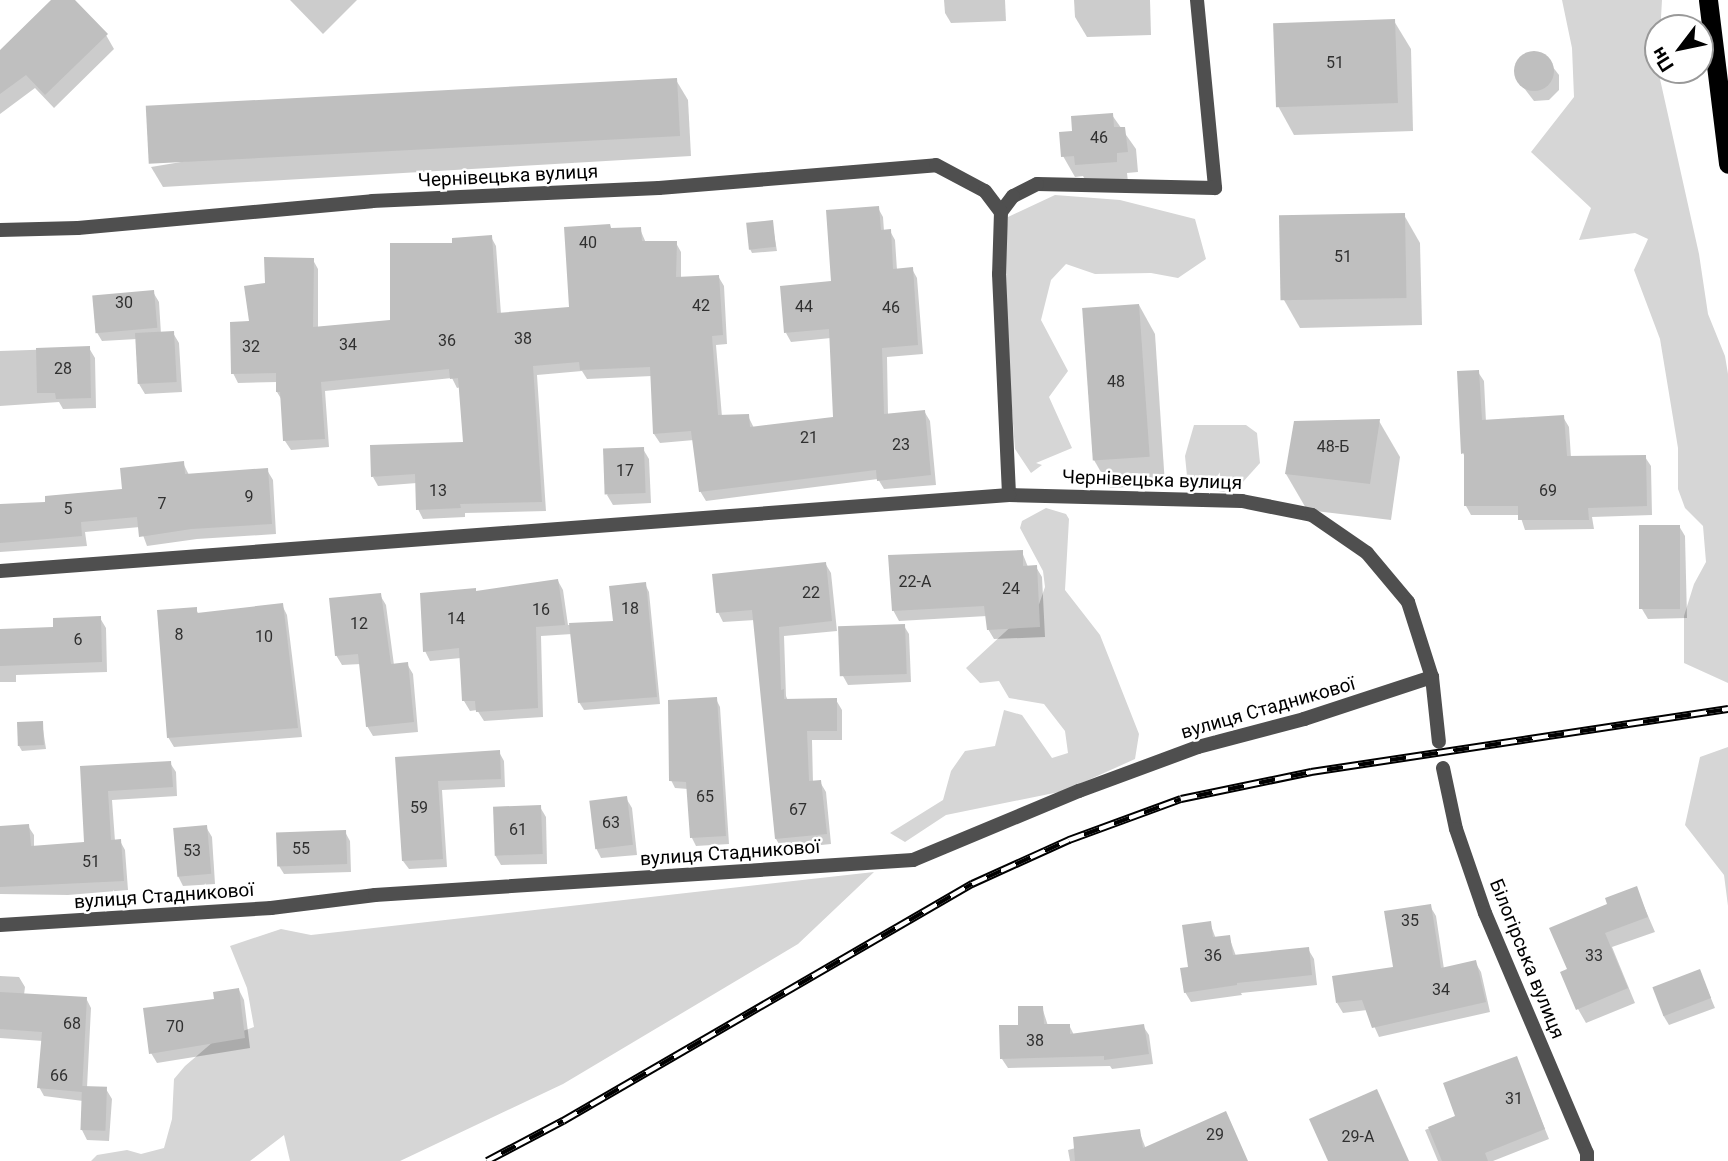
<!DOCTYPE html>
<html>
<head>
<meta charset="utf-8">
<style>
  body { margin:0 }
  #map { position:relative; width:1728px; height:1161px; overflow:hidden; background:#fff; font-family:Roboto,sans-serif }
  div>[style] { position:absolute }
  [style*='--x'] { left:calc(var(--x)*1px); top:calc(var(--y)*1px); width:calc(var(--w)*1px); rotate:calc(var(--a)*1deg) }
  .green>* { inset:0; background:#d6d6d6 }
  .shadow>* { inset:0; background:#0003 }
  .building>* { inset:0; background:#bfbfbf; transform-origin:0 0 }
  .round { border-radius:50% }
  .minor>* { height:14px; margin:-7px; padding:0 7px; transform-origin:7px; border-radius:7px; background:#4f4f4f }
  .trunk>* { height:19px; margin:-9.5px; padding:0 9.5px; transform-origin:9.5px; border-radius:9.5px; background:#000 }
  .rail>* { height:8px; margin-top:-4px; transform-origin:0; background:repeating-linear-gradient(90deg,#fff 0 16px,#000 0 32px); box-sizing:border-box; border-block:2px solid #000 }
  span { translate:-50% -50%; white-space:nowrap; text-align:center; line-height:1.15; -webkit-text-stroke:5px #fff; paint-order:stroke }
  .number-label { font-size:16px; color:#303030 }
  .number-label span { -webkit-text-stroke-width:0 }
  .street-label { font-size:19px; color:#000 }
  .north { position:absolute; left:1644px; top:14px; width:70px; height:70px; box-sizing:border-box; background:#fff; border:2px solid #999; border-radius:50%; rotate:238deg; font-size:19px; font-weight:700; line-height:28px; text-align:center; color:#000 }
  .north::after { content:''; display:block; margin:auto; width:24px; height:32px; background:#000; clip-path:polygon(50% 0,100% 100%,50% 72%,0 100%) }
</style>
</head>
<body>
<div id="map">
  <div class="green">
    <i style="clip-path:polygon(1562px 0,1662px 0,1658px 70px,1699px 254px,1708px 314px,1725px 356px,1728px 374px,1728px 683px,1684px 663px,1684px 616px,1694px 584px,1706px 562px,1703px 526px,1685px 508px,1678px 489px,1678px 448px,1660px 339px,1634px 270px,1648px 239px,1635px 233px,1579px 240px,1591px 208px,1531px 152px,1574px 97px,1572px 48px)"></i>
    <i style="clip-path:polygon(1055px 195px,1120px 200px,1195px 219px,1206px 259px,1178px 278px,1151px 273px,1095px 274px,1066px 264px,1051px 280px,1041px 320px,1068px 371px,1049px 397px,1072px 448px,1036px 463px,1042px 465px,1031px 473px,1015px 449px,1003px 293px,1004px 250px,1008px 217px)"></i>
    <i style="clip-path:polygon(1194px 425px,1246px 425px,1257px 433px,1260px 463px,1242px 483px,1224px 492px,1188px 486px,1185px 456px)"></i>
    <i style="clip-path:polygon(1046px 508px,1066px 514px,1069px 519px,1065px 590px,1100px 635px,1139px 734px,1135px 759px,1064px 791px,946px 815px,905px 842px,890px 833px,943px 800px,951px 771px,965px 751px,995px 746px,1004px 710px,1022px 715px,1052px 758px,1068px 753px,1065px 731px,1044px 704px,1009px 698px,999px 681px,980px 683px,966px 668px,1017px 621px,1036px 613px,1045px 587px,1043px 571px,1020px 528px,1022px 521px)"></i>
    <i style="clip-path:polygon(1728px 747px,1728px 906px,1724px 875px,1685px 825px,1700px 757px)"></i>
    <i style="clip-path:polygon(874px 872px,798px 944px,563px 1084px,400px 1161px,290px 1161px,284px 1135px,250px 1161px,91px 1161px,97px 1155px,127px 1150px,141px 1154px,164px 1148px,172px 1119px,174px 1079px,185px 1066px,213px 1042px,254px 1027px,247px 988px,230px 946px,281px 929px,311px 935px)"></i>
  </div>
  <div class="shadow">
    <i style="clip-path:polygon(53px 0,72px 0,106px 35px,114px 49px,54px 108px,35px 88px,0 114px,0 52px)"></i>
    <i style="clip-path:polygon(290px 0,357px 0,323px 34px)"></i>
    <i style="clip-path:polygon(944px 0,1005px 0,1006px 21px,951px 23px,945px 13px)"></i>
    <i style="clip-path:polygon(1074px 0,1150px 0,1151px 35px,1087px 37px,1075px 17px)"></i>
    <i style="clip-path:polygon(1394px 21px,1411px 49px,1413px 131px,1294px 135px,1278px 106px)"></i>
    <i style="clip-path:polygon(1527px 53px,1542px 53px,1559px 75px,1559px 90px,1549px 100px,1534px 101px,1517px 79px,1516px 64px)"></i>
    <i style="clip-path:polygon(676px 80px,688px 100px,691px 156px,163px 187px,151px 167px)"></i>
    <i style="clip-path:polygon(1112px 115px,1136px 149px,1138px 172px,1127px 173px,1128px 182px,1088px 185px,1083px 176px,1075px 177px,1063px 156px,1074px 132px)"></i>
    <i style="clip-path:polygon(878px 208px,883px 217px,884px 231px,890px 231px,895px 240px,897px 270px,912px 269px,917px 278px,923px 354px,887px 357px,888px 415px,924px 411px,930px 421px,936px 485px,884px 489px,878px 479px,706px 501px,700px 491px,694px 440px,660px 443px,654px 434px,652px 376px,587px 379px,582px 371px,537px 375px,546px 511px,465px 513px,465px 517px,423px 519px,418px 509px,417px 483px,378px 486px,373px 477px,465px 443px,461px 387px,457px 388px,452px 378px,325px 391px,329px 447px,291px 450px,285px 441px,283px 402px,277px 392px,277px 382px,238px 383px,233px 373px,266px 285px,313px 260px,318px 269px,318px 328px,392px 321px,454px 245px,491px 237px,496px 246px,501px 314px,571px 309px,612px 229px,640px 229px,646px 243px,676px 243px,681px 252px,681px 279px,718px 276px,724px 286px,727px 344px,716px 345px,722px 417px,748px 416px,754px 428px,835px 419px,831px 338px,791px 342px,786px 333px,833px 282px)"></i>
    <i style="clip-path:polygon(1404px 215px,1420px 243px,1422px 325px,1300px 328px,1284px 300px)"></i>
    <i style="clip-path:polygon(772px 222px,777px 251px,752px 253px,750px 249px)"></i>
    <i style="clip-path:polygon(153px 292px,159px 302px,161px 334px,173px 333px,179px 343px,182px 392px,145px 394px,139px 384px,137px 339px,102px 341px,96px 331px)"></i>
    <i style="clip-path:polygon(1139px 305px,1155px 334px,1165px 485px,1110px 488px,1094px 460px,1084px 309px)"></i>
    <i style="clip-path:polygon(89px 348px,95px 358px,96px 408px,63px 409px,59px 402px,0 406px,0 351px)"></i>
    <i style="clip-path:polygon(1478px 372px,1484px 381px,1486px 422px,1563px 417px,1569px 427px,1571px 458px,1645px 457px,1651px 466px,1652px 515px,1592px 517px,1594px 529px,1525px 530px,1520px 515px,1471px 515px,1466px 506px,1466px 459px,1463px 453px)"></i>
    <i style="clip-path:polygon(1379px 421px,1400px 457px,1391px 520px,1307px 510px,1286px 474px)"></i>
    <i style="clip-path:polygon(643px 449px,649px 459px,651px 503px,613px 505px,607px 495px)"></i>
    <i style="clip-path:polygon(183px 463px,189px 475px,267px 470px,273px 480px,276px 534px,197px 539px,147px 546px,140px 527px,85px 532px,87px 546px,0 552px,0 506px,47px 503px,124px 491px)"></i>
    <i style="clip-path:polygon(1679px 526px,1685px 536px,1687px 618px,1648px 619px,1642px 609px)"></i>
    <i style="clip-path:polygon(1022px 552px,1028px 567px,1036px 567px,1042px 577px,1045px 637px,994px 639px,988px 629px,987px 616px,899px 621px,893px 610px)"></i>
    <i style="clip-path:polygon(825px 563px,831px 573px,837px 631px,784px 636px,786px 696px,788px 701px,836px 700px,842px 710px,842px 740px,812px 740px,813px 783px,820px 782px,826px 792px,831px 844px,782px 849px,776px 839px,755px 620px,723px 622px,718px 612px)"></i>
    <i style="clip-path:polygon(558px 581px,563px 590px,568px 625px,615px 622px,645px 584px,649px 592px,660px 704px,584px 710px,579px 702px,572px 634px,541px 636px,543px 717px,484px 721px,477px 710px,470px 711px,464px 701px,461px 658px,430px 661px,425px 651px,477px 593px)"></i>
    <i style="clip-path:polygon(380px 595px,386px 605px,394px 665px,407px 664px,413px 674px,418px 732px,373px 736px,367px 726px,361px 664px,342px 665px,336px 655px)"></i>
    <i style="clip-path:polygon(282px 605px,287px 615px,302px 737px,174px 747px,168px 737px,196px 609px,199px 615px)"></i>
    <i style="clip-path:polygon(100px 618px,106px 628px,107px 672px,16px 675px,16px 682px,0 682px,0 630px,55px 629px)"></i>
    <i style="clip-path:polygon(904px 626px,909px 634px,911px 682px,848px 685px,843px 676px)"></i>
    <i style="clip-path:polygon(716px 699px,720px 707px,729px 844px,696px 846px,692px 838px,688px 789px,675px 788px,671px 780px)"></i>
    <i style="clip-path:polygon(42px 723px,46px 749px,22px 751px,19px 746px)"></i>
    <i style="clip-path:polygon(499px 752px,504px 761px,505px 787px,442px 790px,447px 867px,409px 869px,403px 861px,397px 759px)"></i>
    <i style="clip-path:polygon(170px 763px,176px 772px,177px 796px,112px 800px,115px 841px,120px 841px,125px 850px,128px 890px,68px 895px,0 894px,0 828px,28px 826px,34px 835px,34px 847px,86px 843px,82px 768px)"></i>
    <i style="clip-path:polygon(626px 798px,632px 808px,637px 855px,601px 858px,596px 848px)"></i>
    <i style="clip-path:polygon(540px 807px,546px 817px,547px 864px,501px 865px,495px 855px)"></i>
    <i style="clip-path:polygon(206px 827px,212px 837px,215px 884px,183px 886px,178px 876px)"></i>
    <i style="clip-path:polygon(345px 832px,350px 841px,351px 872px,284px 874px,279px 866px)"></i>
    <i style="clip-path:polygon(1636px 888px,1655px 932px,1612px 947px,1635px 1003px,1586px 1023px,1578px 1009px,1569px 970px,1609px 905px)"></i>
    <i style="clip-path:polygon(1430px 906px,1436px 916px,1444px 969px,1475px 962px,1481px 972px,1490px 1012px,1379px 1037px,1367px 1010px,1343px 1013px,1337px 1003px,1395px 969px)"></i>
    <i style="clip-path:polygon(1210px 923px,1216px 939px,1229px 937px,1236px 956px,1308px 949px,1314px 959px,1317px 985px,1241px 993px,1242px 995px,1191px 1002px,1185px 992px,1190px 968px)"></i>
    <i style="clip-path:polygon(1700px 972px,1715px 1008px,1669px 1025px,1663px 1015px)"></i>
    <i style="clip-path:polygon(0 976px,19px 977px,25px 987px,24px 995px,86px 998px,91px 1008px,87px 1088px,106px 1089px,112px 1099px,109px 1141px,87px 1140px,82px 1130px,83px 1101px,44px 1096px,39px 1087px,43px 1041px,0 1038px)"></i>
    <i style="clip-path:polygon(239px 990px,244px 1000px,250px 1048px,157px 1063px,151px 1053px,216px 1000px)"></i>
    <i style="clip-path:polygon(1042px 1007px,1048px 1026px,1069px 1025px,1074px 1035px,1143px 1026px,1149px 1035px,1153px 1064px,1112px 1069px,1110px 1066px,1008px 1068px,1002px 1059px,1020px 1027px)"></i>
    <i style="clip-path:polygon(1516px 1058px,1549px 1139px,1493px 1161px,1438px 1161px,1425px 1130px,1457px 1117px)"></i>
    <i style="clip-path:polygon(1139px 1131px,1146px 1149px,1248px 1161px,1070px 1161px,1068px 1150px)"></i>
  </div>
  <div class="building">
    <i style="clip-path:polygon(51px 0,75px 0,108px 34px,45px 95px,26px 75px,0 94px,0 50px)"></i>
    <i style="left:1395px;top:19px;width:84px;height:122px;rotate:88deg"></i>
    <i class="round" style="left:1514px;top:51px;width:40px;height:40px"></i>
    <i style="left:677px;top:78px;width:58px;height:532px;rotate:87deg"></i>
    <i style="clip-path:polygon(1113px 113px,1114px 127px,1125px 127px,1128px 152px,1117px 153px,1117px 162px,1075px 165px,1074px 156px,1061px 157px,1059px 132px,1072px 131px,1071px 116px)"></i>
    <i style="clip-path:polygon(879px 206px,881px 230px,891px 229px,893px 269px,913px 267px,918px 345px,882px 348px,884px 414px,925px 410px,931px 475px,877px 481px,876px 470px,699px 492px,691px 431px,653px 434px,650px 367px,580px 370px,579px 362px,533px 366px,542px 502px,460px 504px,461px 508px,416px 510px,415px 474px,371px 477px,370px 445px,463px 442px,458px 378px,450px 379px,449px 369px,321px 382px,325px 439px,283px 441px,280px 392px,276px 392px,276px 373px,231px 374px,230px 322px,249px 321px,244px 286px,265px 283px,264px 257px,314px 258px,313px 327px,390px 320px,390px 243px,452px 243px,452px 238px,492px 235px,497px 313px,569px 307px,564px 227px,610px 224px,611px 228px,641px 227px,642px 241px,677px 241px,676px 277px,719px 275px,723px 335px,712px 336px,718px 415px,749px 414px,750px 427px,833px 417px,829px 329px,784px 333px,780px 286px,831px 281px,826px 210px)"></i>
    <i style="left:1405px;top:213px;width:85px;height:126px;rotate:89deg"></i>
    <i style="left:773px;top:220px;width:27px;height:27px;rotate:84deg"></i>
    <i style="left:154px;top:290px;width:38px;height:62px;rotate:85deg"></i>
    <i style="left:1139px;top:304px;width:153px;height:57px;rotate:86deg"></i>
    <i style="left:174px;top:331px;width:51px;height:39px;rotate:87deg"></i>
    <i style="clip-path:polygon(90px 346px,91px 398px,56px 399px,55px 393px,37px 393px,36px 348px)"></i>
    <i style="clip-path:polygon(1479px 370px,1482px 420px,1564px 415px,1567px 456px,1646px 455px,1647px 506px,1588px 508px,1589px 520px,1518px 520px,1518px 506px,1464px 506px,1464px 453px,1461px 454px,1457px 371px)"></i>
    <i style="clip-path:polygon(1380px 419px,1370px 484px,1285px 474px,1294px 421px)"></i>
    <i style="left:644px;top:447px;width:46px;height:41px;rotate:88deg"></i>
    <i style="clip-path:polygon(184px 461px,185px 474px,268px 468px,272px 524px,191px 529px,139px 537px,137px 517px,81px 522px,82px 536px,0 543px,0 504px,45px 502px,45px 496px,122px 489px,120px 468px)"></i>
    <i style="left:1639px;top:525px;width:41px;height:84px"></i>
    <i style="clip-path:polygon(1023px 550px,1023px 566px,1037px 565px,1040px 627px,987px 630px,984px 606px,892px 611px,888px 555px)"></i>
    <i style="clip-path:polygon(826px 562px,832px 621px,779px 627px,781px 690px,784px 689px,784px 699px,837px 698px,837px 731px,807px 731px,809px 781px,821px 780px,827px 834px,775px 839px,752px 610px,716px 613px,712px 574px)"></i>
    <i style="clip-path:polygon(558px 579px,565px 625px,536px 627px,538px 708px,476px 712px,475px 701px,462px 701px,459px 648px,423px 652px,420px 593px,476px 588px,476px 591px)"></i>
    <i style="clip-path:polygon(646px 582px,657px 697px,578px 703px,569px 623px,613px 621px,609px 586px)"></i>
    <i style="clip-path:polygon(381px 593px,391px 664px,408px 662px,414px 722px,366px 727px,358px 654px,335px 656px,329px 598px)"></i>
    <i style="clip-path:polygon(283px 603px,298px 728px,167px 738px,157px 610px,197px 607px,197px 613px)"></i>
    <i style="clip-path:polygon(101px 616px,102px 662px,0 666px,0 629px,53px 627px,53px 618px)"></i>
    <i style="left:905px;top:624px;width:50px;height:67px;rotate:88deg"></i>
    <i style="clip-path:polygon(717px 697px,726px 836px,690px 838px,686px 782px,669px 781px,668px 700px)"></i>
    <i style="left:43px;top:721px;width:24px;height:26px;rotate:88deg"></i>
    <i style="clip-path:polygon(500px 750px,501px 779px,438px 781px,443px 859px,402px 861px,395px 757px)"></i>
    <i style="clip-path:polygon(171px 761px,173px 787px,108px 791px,111px 840px,121px 839px,124px 881px,0 887px,0 826px,29px 824px,31px 846px,84px 842px,80px 766px)"></i>
    <i style="left:627px;top:796px;width:49px;height:38px;rotate:83deg"></i>
    <i style="left:541px;top:805px;width:49px;height:48px;rotate:88deg"></i>
    <i style="left:207px;top:825px;width:49px;height:34px;rotate:85deg"></i>
    <i style="left:346px;top:830px;width:34px;height:70px;rotate:88deg"></i>
    <i style="clip-path:polygon(1637px 886px,1648px 917px,1605px 933px,1628px 988px,1576px 1010px,1560px 972px,1567px 969px,1549px 928px,1607px 904px,1605px 898px)"></i>
    <i style="clip-path:polygon(1431px 904px,1441px 968px,1476px 960px,1486px 1002px,1372px 1028px,1362px 1000px,1336px 1003px,1332px 976px,1393px 967px,1384px 911px)"></i>
    <i style="clip-path:polygon(1211px 921px,1213px 937px,1230px 935px,1233px 955px,1309px 947px,1312px 975px,1237px 983px,1237px 985px,1184px 993px,1180px 968px,1188px 967px,1182px 925px)"></i>
    <i style="left:1700px;top:969px;width:31px;height:51px;rotate:69deg"></i>
    <i style="clip-path:polygon(239px 988px,245px 1038px,149px 1054px,143px 1008px,214px 999px,213px 992px)"></i>
    <i style="clip-path:polygon(0 992px,87px 997px,82px 1092px,37px 1088px,42px 1032px,0 1029px)"></i>
    <i style="clip-path:polygon(1018px 1006px,1043px 1006px,1044px 1024px,1070px 1024px,1070px 1034px,1144px 1024px,1149px 1054px,1104px 1060px,1104px 1056px,1000px 1059px,999px 1025px,1018px 1025px)"></i>
    <i style="clip-path:polygon(1517px 1056px,1545px 1129px,1485px 1153px,1488px 1161px,1442px 1161px,1428px 1127px,1455px 1116px,1443px 1083px)"></i>
    <i style="left:82px;top:1086px;width:25px;height:44px;rotate:2deg"></i>
    <i style="clip-path:polygon(1377px 1089px,1409px 1161px,1328px 1161px,1309px 1119px)"></i>
    <i style="clip-path:polygon(1226px 1111px,1248px 1161px,1075px 1161px,1073px 1137px,1140px 1129px,1143px 1148px)"></i>
  </div>
  <div class="minor">
    <i style="--x:1197;--y:0;--w:189;--a:84.5"></i>
    <i style="--x:1215;--y:188;--w:178;--a:-178.7"></i>
    <i style="--x:1037;--y:184;--w:27;--a:153"></i>
    <i style="--x:1013;--y:196;--w:20;--a:127"></i>
    <i style="--x:1001;--y:212;--w:62;--a:91.8"></i>
    <i style="--x:999;--y:274;--w:221;--a:87.4"></i>
    <i style="--x:1009;--y:495;--w:233;--a:1.5"></i>
    <i style="--x:1242;--y:501;--w:71;--a:11.3"></i>
    <i style="--x:1312;--y:515;--w:67;--a:34.6"></i>
    <i style="--x:1367;--y:553;--w:64;--a:50.1"></i>
    <i style="--x:1408;--y:602;--w:79;--a:72.3"></i>
    <i style="--x:1432;--y:677;--w:65;--a:83.9"></i>
    <i style="--x:0;--y:230;--w:78;--a:-1.5"></i>
    <i style="--x:78;--y:228;--w:295;--a:-5.2"></i>
    <i style="--x:372;--y:201;--w:287;--a:-2.6"></i>
    <i style="--x:659;--y:188;--w:278;--a:-4.7"></i>
    <i style="--x:936;--y:165;--w:55;--a:28"></i>
    <i style="--x:985;--y:191;--w:26;--a:53"></i>
    <i style="--x:0;--y:571;--w:1012;--a:-4.31"></i>
    <i style="--x:1443;--y:768;--w:62;--a:78"></i>
    <i style="--x:1456;--y:829;--w:89;--a:71"></i>
    <i style="--x:1485;--y:913;--w:261;--a:67"></i>
    <i style="--x:1587;--y:1153;--w:8;--a:90"></i>
    <i style="--x:0;--y:925;--w:272;--a:-3.6"></i>
    <i style="--x:271;--y:908;--w:105;--a:-7.1"></i>
    <i style="--x:375;--y:895;--w:539;--a:-3.72"></i>
    <i style="--x:913;--y:860;--w:180;--a:-22.6"></i>
    <i style="--x:1079;--y:791;--w:127;--a:-20.3"></i>
    <i style="--x:1198;--y:747;--w:110;--a:-14.8"></i>
    <i style="--x:1304;--y:719;--w:135;--a:-18.2"></i>
  </div>
  <div class="trunk">
    <i style="--x:1708;--y:0;--w:165;--a:83"></i>
  </div>
  <div class="rail">
    <i style="--x:487;--y:1161;--w:86;--a:-27.8"></i>
    <i style="--x:563;--y:1121;--w:473;--a:-30.1"></i>
    <i style="--x:972;--y:884;--w:107;--a:-24.4"></i>
    <i style="--x:1069;--y:840;--w:119;--a:-20.1"></i>
    <i style="--x:1181;--y:799;--w:133;--a:-11.7"></i>
    <i style="--x:1311;--y:772;--w:422;--a:-8.6"></i>
  </div>
  <div class="number-label">
    <span style="left:1335px;top:63px">51</span>
    <span style="left:1099px;top:138px">46</span>
    <span style="left:588px;top:243px">40</span>
    <span style="left:1343px;top:257px">51</span>
    <span style="left:124px;top:303px">30</span>
    <span style="left:701px;top:306px">42</span>
    <span style="left:804px;top:307px">44</span>
    <span style="left:891px;top:308px">46</span>
    <span style="left:523px;top:339px">38</span>
    <span style="left:447px;top:341px">36</span>
    <span style="left:348px;top:345px">34</span>
    <span style="left:251px;top:347px">32</span>
    <span style="left:63px;top:369px">28</span>
    <span style="left:1116px;top:382px">48</span>
    <span style="left:809px;top:438px">21</span>
    <span style="left:901px;top:445px">23</span>
    <span style="left:1333px;top:447px">48-Б</span>
    <span style="left:625px;top:471px">17</span>
    <span style="left:438px;top:491px">13</span>
    <span style="left:1548px;top:491px">69</span>
    <span style="left:249px;top:497px">9</span>
    <span style="left:162px;top:504px">7</span>
    <span style="left:68px;top:509px">5</span>
    <span style="left:915px;top:582px">22-А</span>
    <span style="left:1011px;top:589px">24</span>
    <span style="left:811px;top:593px">22</span>
    <span style="left:630px;top:609px">18</span>
    <span style="left:541px;top:610px">16</span>
    <span style="left:456px;top:619px">14</span>
    <span style="left:359px;top:624px">12</span>
    <span style="left:179px;top:635px">8</span>
    <span style="left:264px;top:637px">10</span>
    <span style="left:78px;top:640px">6</span>
    <span style="left:705px;top:797px">65</span>
    <span style="left:419px;top:808px">59</span>
    <span style="left:798px;top:810px">67</span>
    <span style="left:611px;top:823px">63</span>
    <span style="left:518px;top:830px">61</span>
    <span style="left:301px;top:849px">55</span>
    <span style="left:192px;top:851px">53</span>
    <span style="left:91px;top:862px">51</span>
    <span style="left:1410px;top:921px">35</span>
    <span style="left:1213px;top:956px">36</span>
    <span style="left:1594px;top:956px">33</span>
    <span style="left:1441px;top:990px">34</span>
    <span style="left:72px;top:1024px">68</span>
    <span style="left:175px;top:1027px">70</span>
    <span style="left:1035px;top:1041px">38</span>
    <span style="left:59px;top:1076px">66</span>
    <span style="left:1514px;top:1099px">31</span>
    <span style="left:1215px;top:1135px">29</span>
    <span style="left:1358px;top:1137px">29-А</span>
  </div>
  <div class="street-label">
    <span style="left:508px;top:176px;rotate:-3deg">Чернівецька вулиця</span>
    <span style="left:1152px;top:480px;rotate:2deg">Чернівецька вулиця</span>
    <span style="left:1268px;top:708px;rotate:-16deg">вулиця Стадникової</span>
    <span style="left:730px;top:853px;rotate:-4deg">вулиця Стадникової</span>
    <span style="left:164px;top:896px;rotate:-4deg">вулиця Стадникової</span>
    <span style="left:1527px;top:959px;rotate:68deg">Білогірська вулиця</span>
  </div>
  <div class="north">Пн</div>
</div>
</body>
</html>
